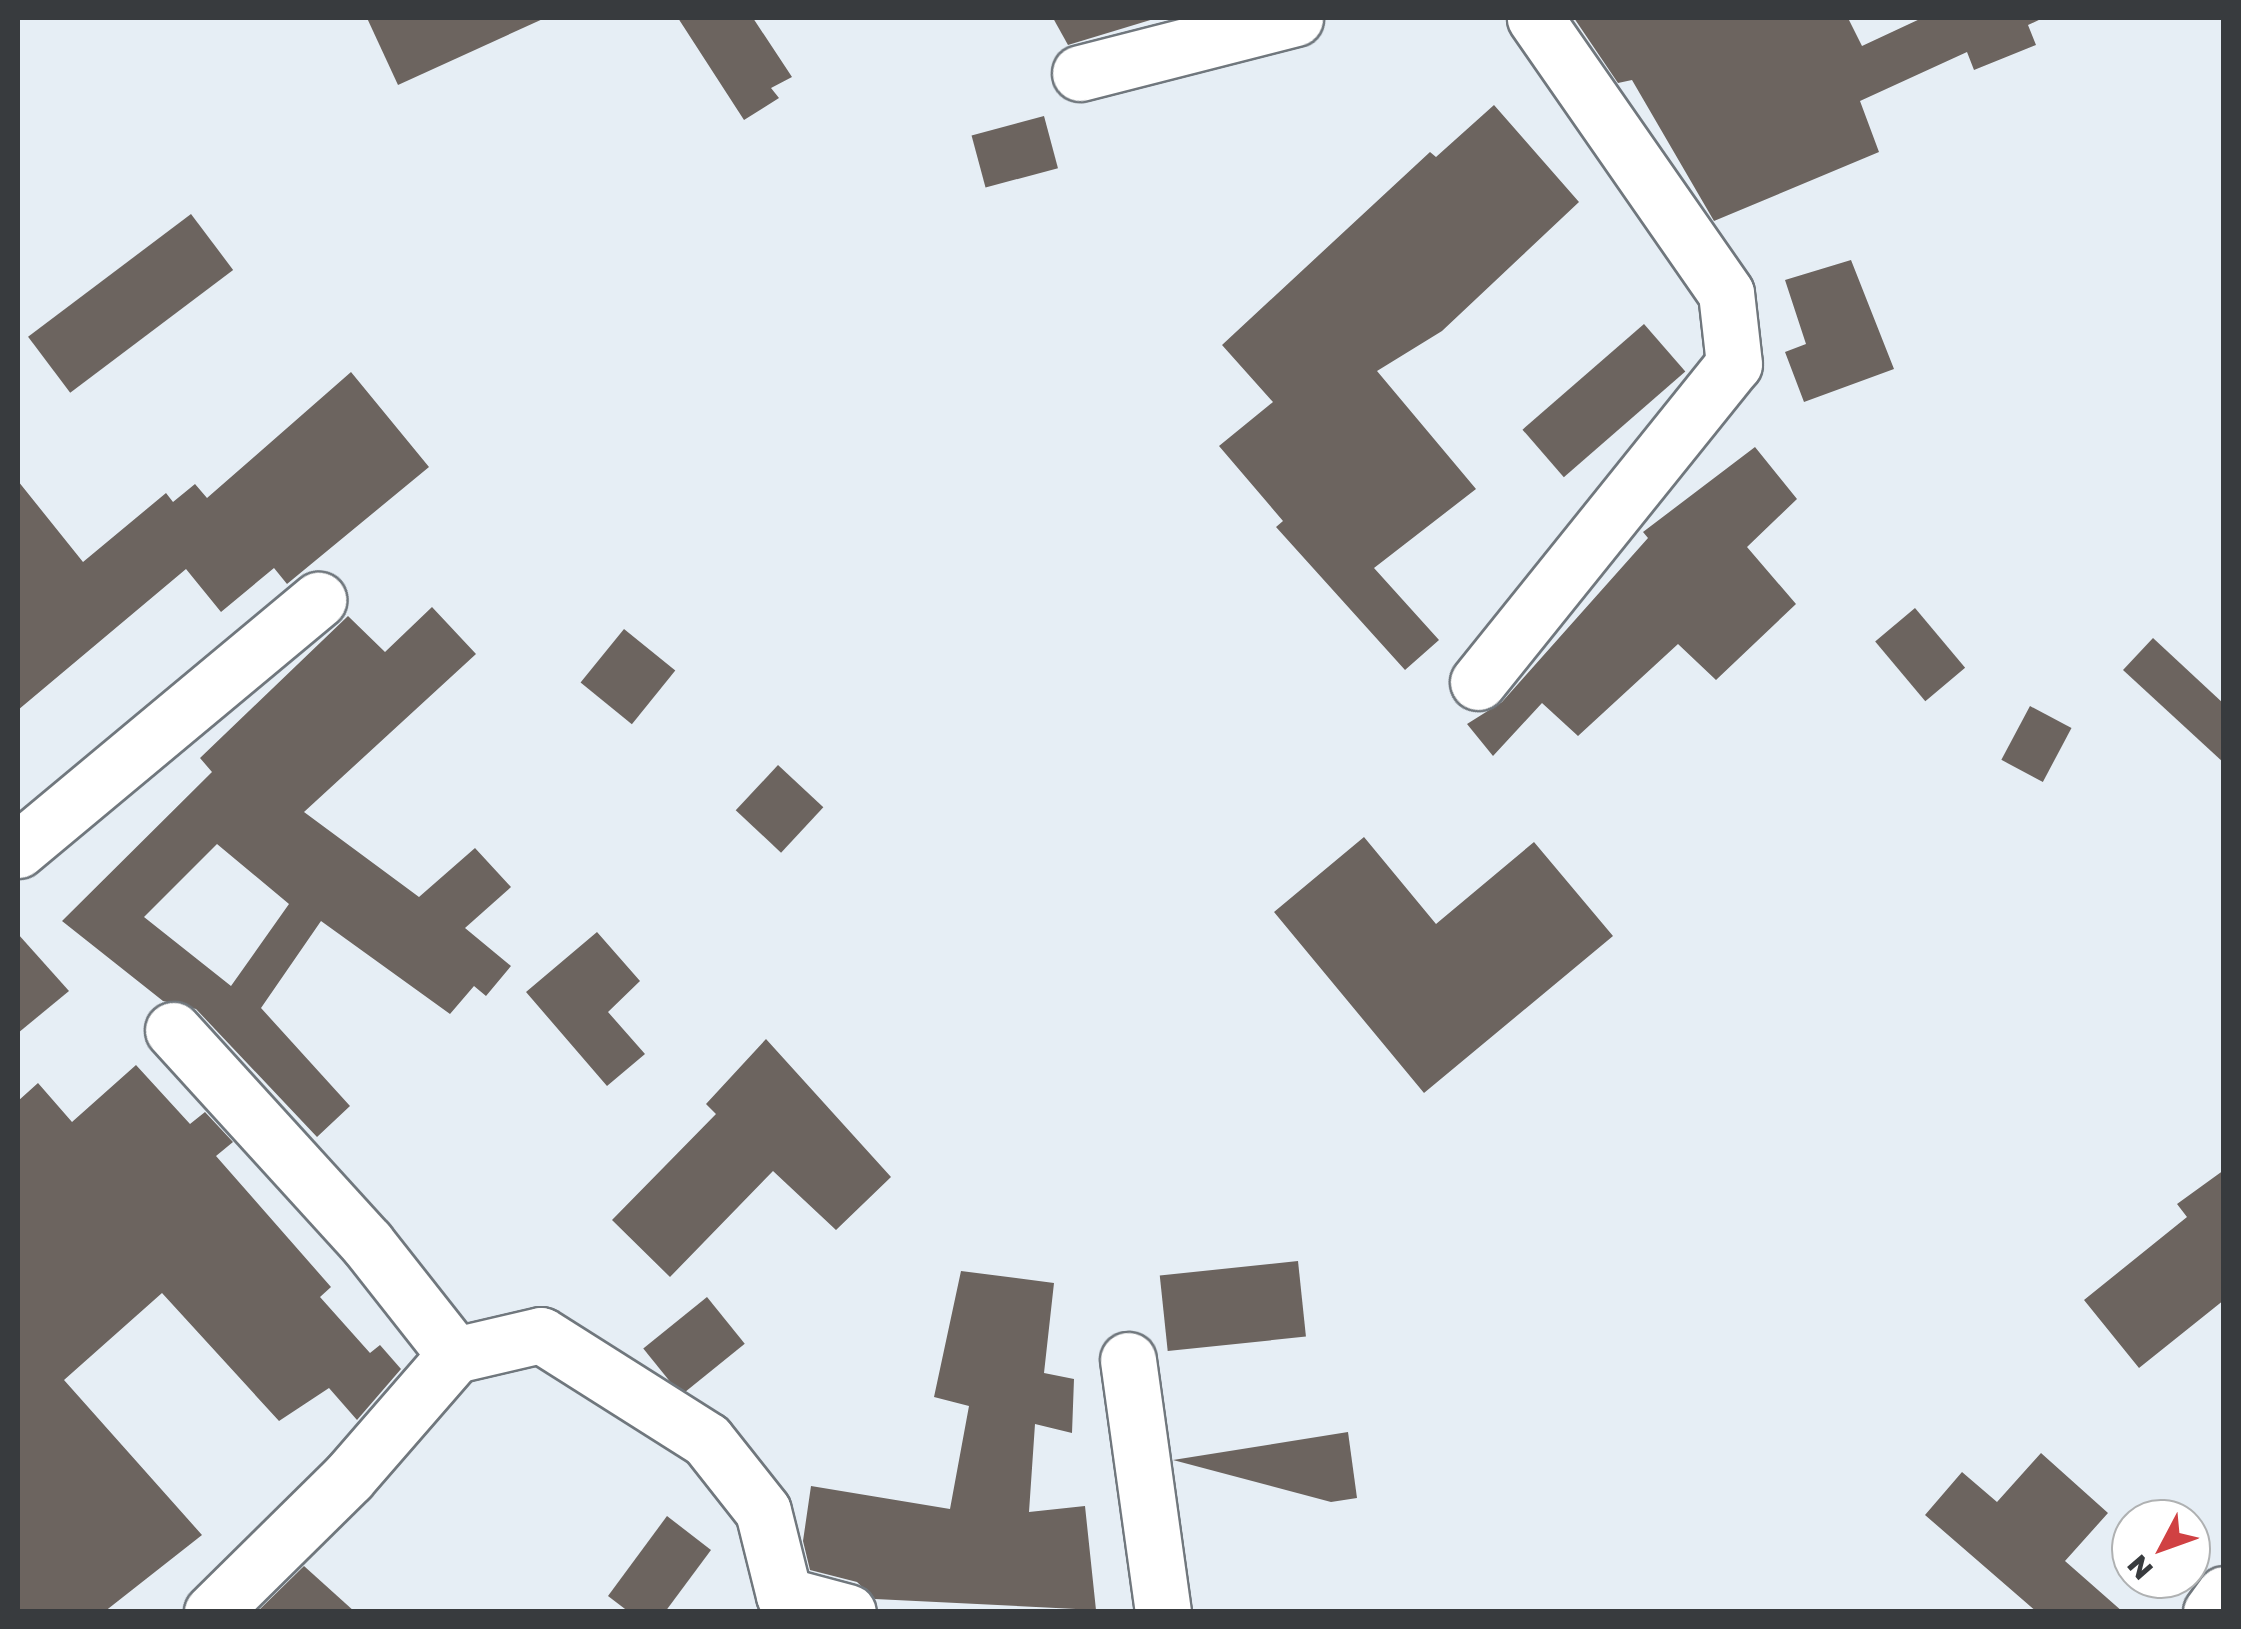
<!DOCTYPE html>
<html>
<head>
<meta charset="utf-8">
<style>
  body { margin:0 }
  #map { position:relative; width:2241px; height:1629px; overflow:hidden; background:#e6eef5; font-family:"Golos Text",sans-serif }
  div>[style] { position:absolute }
  [style*='--x'] { left:calc(var(--x)*1px); top:calc(var(--y)*1px); width:calc(var(--w)*1px); rotate:calc(var(--a)*1deg) }
  .building>* { inset:0; background:#6c645f; transform-origin:0 0 }
  .roads { filter:drop-shadow(2px 0 #70777d) drop-shadow(-2px 0 #70777d) drop-shadow(0 2px #70777d) drop-shadow(0 -2px #70777d) }
  .street>* { height:55px; margin:-27.5px; padding:0 27.5px; transform-origin:27.5px; border-radius:27.5px; background:#fff }
  .secondary>* { height:55px; margin:-27.5px; padding:0 27.5px; transform-origin:27.5px; border-radius:27.5px; background:#fff }
  span { translate:-50% -50%; white-space:nowrap; text-align:center; line-height:1.15; -webkit-text-stroke:10px #fff; paint-order:stroke }
  .frame { position:absolute; inset:0; border:20px solid #383b3e; pointer-events:none }
  .north { position:absolute; left:2111px; top:1499px; width:100px; height:100px; box-sizing:border-box; background:#fff; border:2px solid #afb1b2; border-radius:50%; rotate:229deg; font-size:28px; font-weight:700; line-height:40px; text-align:center; color:#383b3e }
  .north::after { content:''; display:block; margin:auto; width:35px; height:45px; background:#d04143; clip-path:polygon(50% 0,100% 100%,50% 72%,0 100%) }
</style>
</head>
<body>
<div id="map">
  <div class="building">
    <i style="clip-path:polygon(367px 18px,545px 18px,398px 85px)"></i>
    <i style="clip-path:polygon(678px 18px,753px 18px,792px 77px,771px 88px,779px 98px,744px 120px)"></i>
    <i style="clip-path:polygon(1053px 18px,1157px 18px,1068px 45px)"></i>
    <i style="clip-path:polygon(1574px 18px,1848px 18px,1862px 46px,1922px 18px,2043px 18px,2028px 25px,2036px 45px,1974px 70px,1967px 52px,1860px 101px,1879px 152px,1714px 221px,1632px 80px,1618px 83px)"></i>
    <i style="clip-path:polygon(1494px 105px,1579px 202px,1442px 331px,1377px 371px,1476px 489px,1374px 568px,1439px 640px,1405px 670px,1276px 527px,1283px 521px,1219px 446px,1273px 402px,1222px 345px,1430px 152px,1436px 157px)"></i>
    <i style="left:1044px;top:116px;width:54px;height:75px;rotate:75deg"></i>
    <i style="left:191px;top:214px;width:70px;height:204px;rotate:53deg"></i>
    <i style="clip-path:polygon(1851px 260px,1894px 369px,1804px 402px,1785px 352px,1806px 344px,1785px 280px)"></i>
    <i style="left:1644px;top:324px;width:63px;height:161px;rotate:49deg"></i>
    <i style="clip-path:polygon(351px 372px,429px 467px,287px 584px,274px 568px,221px 612px,186px 569px,18px 710px,18px 481px,83px 562px,166px 493px,173px 502px,195px 484px,207px 498px)"></i>
    <i style="clip-path:polygon(1755px 447px,1797px 499px,1747px 547px,1796px 604px,1716px 680px,1678px 644px,1578px 736px,1542px 703px,1493px 756px,1467px 724px,1502px 702px,1648px 538px,1643px 532px)"></i>
    <i style="clip-path:polygon(evenodd,432px 607px,476px 654px,304px 812px,419px 897px,475px 848px,511px 887px,465px 928px,511px 966px,486px 996px,474px 986px,450px 1014px,321px 921px,261px 1008px,350px 1106px,317px 1137px,196px 1009px,163px 1001px,62px 921px,212px 772px,200px 758px,348px 616px,385px 652px,432px 607px,217px 844px,289px 904px,231px 986px,144px 917px,217px 844px)"></i>
    <i style="left:1915px;top:608px;width:78px;height:52px;rotate:50deg"></i>
    <i style="left:624px;top:629px;width:66px;height:69px;rotate:39deg"></i>
    <i style="clip-path:polygon(2153px 638px,2224px 704px,2224px 763px,2123px 670px)"></i>
    <i style="left:2030px;top:706px;width:47px;height:61px;rotate:28deg"></i>
    <i style="left:778px;top:765px;width:62px;height:62px;rotate:43deg"></i>
    <i style="clip-path:polygon(1364px 837px,1436px 924px,1534px 842px,1613px 936px,1424px 1093px,1274px 912px)"></i>
    <i style="clip-path:polygon(597px 932px,640px 981px,608px 1012px,645px 1054px,607px 1086px,526px 992px)"></i>
    <i style="clip-path:polygon(18px 934px,69px 991px,18px 1033px)"></i>
    <i style="clip-path:polygon(766px 1039px,891px 1177px,836px 1230px,773px 1171px,670px 1277px,612px 1220px,716px 1114px,706px 1104px)"></i>
    <i style="clip-path:polygon(136px 1065px,190px 1124px,205px 1112px,233px 1142px,216px 1156px,331px 1287px,320px 1297px,370px 1353px,380px 1345px,401px 1369px,357px 1420px,329px 1388px,279px 1421px,162px 1293px,64px 1380px,202px 1535px,104px 1612px,18px 1612px,18px 1101px,38px 1083px,72px 1122px)"></i>
    <i style="clip-path:polygon(2224px 1170px,2224px 1300px,2139px 1368px,2084px 1300px,2187px 1217px,2177px 1204px)"></i>
    <i style="left:1298px;top:1261px;width:76px;height:139px;rotate:84deg"></i>
    <i style="clip-path:polygon(961px 1271px,1054px 1283px,1044px 1373px,1074px 1379px,1072px 1433px,1035px 1424px,1029px 1512px,1085px 1506px,1096px 1610px,875px 1599px,857px 1582px,810px 1570px,803px 1541px,811px 1486px,950px 1509px,969px 1406px,934px 1397px)"></i>
    <i style="left:707px;top:1297px;width:60px;height:82px;rotate:51deg"></i>
    <i style="clip-path:polygon(1348px 1432px,1357px 1498px,1331px 1502px,1173px 1460px)"></i>
    <i style="clip-path:polygon(2041px 1453px,2108px 1513px,2065px 1561px,2123px 1612px,2037px 1612px,1925px 1515px,1962px 1472px,1997px 1502px)"></i>
    <i style="clip-path:polygon(667px 1516px,711px 1550px,665px 1612px,629px 1612px,608px 1596px)"></i>
    <i style="clip-path:polygon(304px 1566px,355px 1612px,257px 1612px)"></i>
  </div>
  <div class="roads">
    <div class="street">
      <i style="--x:1080;--y:73;--w:222;--a:-14.3"></i>
      <i style="--x:1478;--y:682;--w:408;--a:-51.2"></i>
      <i style="--x:1734;--y:364;--w:71;--a:-96.4"></i>
      <i style="--x:1726;--y:293;--w:335;--a:-124.8"></i>
      <i style="--x:18;--y:850;--w:391;--a:-39.8"></i>
      <i style="--x:173;--y:1030;--w:288;--a:47.7"></i>
      <i style="--x:367;--y:1243;--w:142;--a:51.8"></i>
      <i style="--x:1128;--y:1360;--w:254;--a:82.1"></i>
      <i style="--x:212;--y:1612;--w:191;--a:-44.6"></i>
      <i style="--x:348;--y:1478;--w:163;--a:-49"></i>
      <i style="--x:455;--y:1355;--w:88;--a:-13.1"></i>
      <i style="--x:541;--y:1335;--w:196;--a:32.3"></i>
      <i style="--x:707;--y:1440;--w:90;--a:51.7"></i>
      <i style="--x:763;--y:1511;--w:87;--a:76"></i>
      <i style="--x:784;--y:1595;--w:66;--a:14.9"></i>
    </div>
    <div class="secondary">
      <i style="--x:2211;--y:1612;--w:22;--a:-54"></i>
    </div>
  </div>
  <div class="frame"></div>
  <div class="north">N</div>
</div>
</body>
</html>
